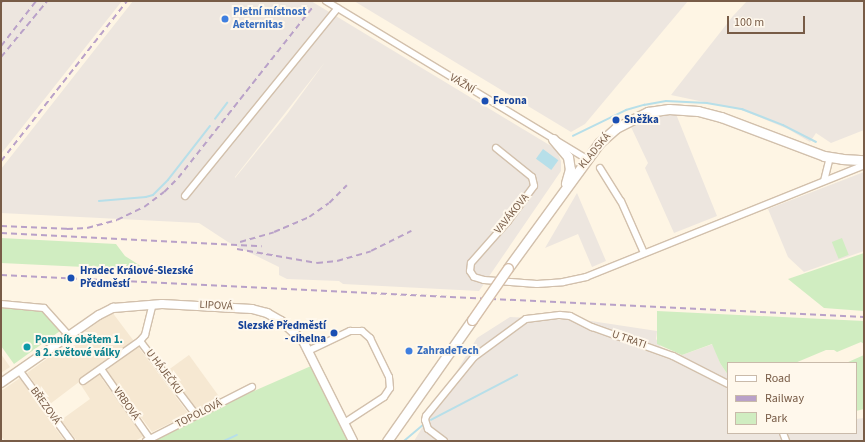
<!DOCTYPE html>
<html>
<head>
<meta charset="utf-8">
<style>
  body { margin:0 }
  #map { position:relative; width:865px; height:442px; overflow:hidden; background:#fef5e4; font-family:"Source Sans 3",sans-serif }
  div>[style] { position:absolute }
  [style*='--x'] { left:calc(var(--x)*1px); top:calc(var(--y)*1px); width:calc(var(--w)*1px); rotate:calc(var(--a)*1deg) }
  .residential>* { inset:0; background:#f6e8d2; transform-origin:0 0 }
  .industrial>* { inset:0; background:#ede6df }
  .green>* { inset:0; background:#d0edc1; transform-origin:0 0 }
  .water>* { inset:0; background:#b7dfe9; transform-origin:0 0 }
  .stream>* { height:1.5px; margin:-0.75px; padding:0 0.75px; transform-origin:0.75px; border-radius:0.75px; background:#b7dfe9 }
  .roads { filter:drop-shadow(1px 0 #d2c0ac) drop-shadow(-1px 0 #d2c0ac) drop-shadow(0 1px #d2c0ac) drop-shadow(0 -1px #d2c0ac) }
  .minor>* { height:6px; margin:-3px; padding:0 3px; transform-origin:3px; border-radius:3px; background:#fff }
  .tertiary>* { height:8px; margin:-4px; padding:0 4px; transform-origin:4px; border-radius:4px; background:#fff }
  .secondary>* { height:9px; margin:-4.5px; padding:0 4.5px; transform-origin:4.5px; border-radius:4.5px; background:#fff }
  .rail>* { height:1.5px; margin-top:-0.75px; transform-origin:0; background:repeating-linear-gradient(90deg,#b9a1c8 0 6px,transparent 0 10px) }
  .bridges { filter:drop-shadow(1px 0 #d6bfa9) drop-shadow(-1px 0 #d6bfa9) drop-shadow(0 1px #d6bfa9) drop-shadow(0 -1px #d6bfa9) }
  .secondary-bridge>* { height:9px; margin:-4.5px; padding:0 4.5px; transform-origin:4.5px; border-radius:4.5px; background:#fff }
  .dots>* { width:11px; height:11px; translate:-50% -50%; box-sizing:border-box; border:2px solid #fff8ec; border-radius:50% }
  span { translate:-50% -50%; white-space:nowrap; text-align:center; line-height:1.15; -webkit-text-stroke:4px #fff8ec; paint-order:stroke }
  .shop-label { font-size:11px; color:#366cbe; font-weight:700 }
  .left { translate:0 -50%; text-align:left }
  .street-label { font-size:11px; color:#785c47 }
  .transit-label { font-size:11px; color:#164399; font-weight:700 }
  .right { translate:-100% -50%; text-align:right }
  .culture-label { font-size:11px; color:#0d838f; font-weight:700 }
  .frame { position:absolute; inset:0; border:2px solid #785c47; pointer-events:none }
  .legend { position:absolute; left:727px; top:362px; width:130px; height:72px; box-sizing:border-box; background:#fff8ec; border:1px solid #c9baaa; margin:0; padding:5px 7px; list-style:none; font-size:12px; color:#785c47 }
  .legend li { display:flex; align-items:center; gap:8px; height:20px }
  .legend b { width:20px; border:1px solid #c9baaa }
  .scale { position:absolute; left:727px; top:16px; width:78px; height:18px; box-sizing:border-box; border:2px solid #785c47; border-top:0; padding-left:5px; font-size:12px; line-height:14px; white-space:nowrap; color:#785c47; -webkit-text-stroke:3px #fff8ec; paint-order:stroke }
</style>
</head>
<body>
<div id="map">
  <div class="residential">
    <i style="clip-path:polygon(112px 312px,188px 413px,187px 415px,152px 432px,109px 374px,102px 379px,144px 436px,135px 441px,77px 441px,61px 420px,90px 399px,79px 382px,50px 404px,27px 373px)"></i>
    <i style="clip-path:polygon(1px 354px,10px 367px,1px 373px)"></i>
    <i style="left:189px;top:355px;width:53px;height:26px;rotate:54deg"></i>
    <i style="clip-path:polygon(20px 378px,55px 428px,65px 441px,5px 441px,1px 436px,1px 391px)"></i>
  </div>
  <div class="industrial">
    <i style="clip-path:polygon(1px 1px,122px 1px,1px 154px)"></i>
    <i style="clip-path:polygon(evenodd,133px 1px,311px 1px,556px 149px,561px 161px,561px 171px,479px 291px,343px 284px,339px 281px,287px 279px,279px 275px,279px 267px,228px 242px,199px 223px,1px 213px,1px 169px,133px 1px,325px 62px,287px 114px,235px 178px,235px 177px,325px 62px)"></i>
    <i style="clip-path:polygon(354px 1px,688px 1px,585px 124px,571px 132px)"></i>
    <i style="clip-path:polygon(747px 1px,864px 1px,864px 130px,831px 143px,816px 133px,810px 142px,788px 129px,742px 110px,671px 95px,733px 16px)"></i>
    <i style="clip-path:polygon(669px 114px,676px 114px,717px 216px,674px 233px,645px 168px,648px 163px,631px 127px,644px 120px)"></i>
    <i style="clip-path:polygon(864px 172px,864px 251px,804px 272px,788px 257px,768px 209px)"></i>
    <i style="clip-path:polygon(577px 193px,606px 261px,592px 267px,578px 234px,545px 248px)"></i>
    <i style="clip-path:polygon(510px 317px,591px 321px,657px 331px,656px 339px,661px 347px,682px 355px,713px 344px,720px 363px,728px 375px,728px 433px,856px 433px,856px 419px,864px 418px,864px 441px,414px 441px,477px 338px)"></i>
  </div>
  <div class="green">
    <i style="clip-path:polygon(1px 238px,116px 244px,125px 256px,147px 270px,1px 263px)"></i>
    <i style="left:842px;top:238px;width:18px;height:11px;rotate:68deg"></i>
    <i style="clip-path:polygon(864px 253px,864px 311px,824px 308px,788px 279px)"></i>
    <i style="clip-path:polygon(1px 306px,34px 308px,44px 311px,60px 331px,14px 364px,1px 346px)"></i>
    <i style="clip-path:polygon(657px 311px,864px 321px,864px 344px,861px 342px,837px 352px,834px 350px,826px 350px,795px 363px,728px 363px,728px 375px,720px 363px,712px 344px,682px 355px,657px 344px)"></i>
    <i style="clip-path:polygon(864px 355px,864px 409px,856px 411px,856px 363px,846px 363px)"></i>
    <i style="clip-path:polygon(311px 366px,348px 441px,152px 441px,224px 404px)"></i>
  </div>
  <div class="water">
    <i style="left:543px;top:149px;width:19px;height:12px;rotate:36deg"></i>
  </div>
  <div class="stream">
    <i style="--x:215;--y:119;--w:20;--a:-53"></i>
    <i style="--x:573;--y:136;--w:59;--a:-26.1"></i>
    <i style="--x:626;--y:110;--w:19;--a:-16"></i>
    <i style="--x:644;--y:105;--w:22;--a:-10"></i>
    <i style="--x:666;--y:101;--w:41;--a:2.8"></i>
    <i style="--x:707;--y:103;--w:36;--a:10"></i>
    <i style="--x:742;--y:109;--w:44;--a:21.3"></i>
    <i style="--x:783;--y:125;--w:37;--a:27"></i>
    <i style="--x:99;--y:201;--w:47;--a:-4.9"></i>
    <i style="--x:146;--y:197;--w:7;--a:-16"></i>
    <i style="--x:153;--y:195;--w:21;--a:-45"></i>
    <i style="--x:168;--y:180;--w:68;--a:-52.1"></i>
    <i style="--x:431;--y:420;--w:97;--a:-27.6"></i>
    <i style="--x:224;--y:441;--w:14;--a:-25"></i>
    <i style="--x:404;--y:441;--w:25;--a:-40"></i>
  </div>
  <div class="roads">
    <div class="minor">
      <i style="--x:326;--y:1;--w:305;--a:31.2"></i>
      <i style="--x:496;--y:148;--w:46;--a:38.9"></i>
      <i style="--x:532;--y:177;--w:9;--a:77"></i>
      <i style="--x:534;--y:186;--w:44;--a:126.6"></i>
      <i style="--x:508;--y:221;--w:56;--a:131.4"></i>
      <i style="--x:471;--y:263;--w:8;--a:97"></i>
      <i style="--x:470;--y:271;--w:7;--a:56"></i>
      <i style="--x:474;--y:277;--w:10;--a:17"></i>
      <i style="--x:484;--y:280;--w:53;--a:4.3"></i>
      <i style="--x:537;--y:284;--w:26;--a:-4"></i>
      <i style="--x:563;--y:282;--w:24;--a:-12"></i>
      <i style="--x:586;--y:277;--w:300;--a:-21.9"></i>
      <i style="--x:600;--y:168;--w:39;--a:58"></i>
      <i style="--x:621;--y:201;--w:57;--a:66.1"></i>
      <i style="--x:824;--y:181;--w:25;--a:-76"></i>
      <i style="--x:185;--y:196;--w:242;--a:-50.9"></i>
      <i style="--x:1;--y:304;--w:43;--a:5.3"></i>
      <i style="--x:44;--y:308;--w:38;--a:48"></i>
      <i style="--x:140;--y:341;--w:93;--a:52.9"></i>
      <i style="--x:308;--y:351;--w:47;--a:-25.5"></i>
      <i style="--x:350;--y:331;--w:12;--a:0"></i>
      <i style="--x:362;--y:331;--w:11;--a:41"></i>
      <i style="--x:370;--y:338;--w:43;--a:64"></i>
      <i style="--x:389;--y:377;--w:11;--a:85"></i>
      <i style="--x:390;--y:388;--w:11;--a:124"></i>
      <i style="--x:384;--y:397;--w:48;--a:147"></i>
      <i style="--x:101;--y:369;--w:85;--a:55"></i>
      <i style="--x:19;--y:370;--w:88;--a:53.8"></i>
      <i style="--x:83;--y:381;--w:70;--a:-35.1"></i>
      <i style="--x:140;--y:341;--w:8;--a:-50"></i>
      <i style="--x:145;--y:335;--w:32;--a:-76"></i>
      <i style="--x:783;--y:433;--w:9;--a:69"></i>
      <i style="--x:146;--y:441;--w:119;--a:-27"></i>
      <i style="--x:444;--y:441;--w:20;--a:-143"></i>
      <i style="--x:428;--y:429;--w:9;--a:-108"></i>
      <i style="--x:425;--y:420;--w:4;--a:-76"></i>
      <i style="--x:426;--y:416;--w:76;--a:-50.9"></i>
      <i style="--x:474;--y:357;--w:64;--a:-36.2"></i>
      <i style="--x:526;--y:319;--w:34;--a:-7"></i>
      <i style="--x:560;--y:315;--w:10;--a:6"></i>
      <i style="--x:570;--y:316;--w:25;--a:27"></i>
      <i style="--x:592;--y:327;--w:86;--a:19.7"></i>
      <i style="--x:673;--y:356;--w:62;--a:27"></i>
    </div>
    <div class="tertiary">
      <i style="--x:1;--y:383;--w:119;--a:-34.8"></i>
      <i style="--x:99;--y:315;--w:16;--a:-27"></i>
      <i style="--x:113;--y:308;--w:49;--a:-4.7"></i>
      <i style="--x:162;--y:304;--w:90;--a:3.2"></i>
      <i style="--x:252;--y:309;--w:16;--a:15"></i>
      <i style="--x:267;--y:313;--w:16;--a:30"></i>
      <i style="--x:281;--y:321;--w:30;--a:42"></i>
      <i style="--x:303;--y:341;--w:112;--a:63.4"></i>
    </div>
    <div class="secondary">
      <i style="--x:553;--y:139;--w:23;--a:50"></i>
      <i style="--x:568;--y:157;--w:12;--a:81"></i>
      <i style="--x:570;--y:169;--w:15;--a:106"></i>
      <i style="--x:508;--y:268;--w:155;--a:-53.9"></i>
      <i style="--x:599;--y:143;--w:23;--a:-41"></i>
      <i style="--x:616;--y:128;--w:36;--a:-27"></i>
      <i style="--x:648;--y:112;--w:21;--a:-8"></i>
      <i style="--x:669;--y:109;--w:29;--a:4"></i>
      <i style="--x:698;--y:111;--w:24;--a:15"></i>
      <i style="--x:721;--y:117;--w:110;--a:20.7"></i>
      <i style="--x:824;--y:156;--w:18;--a:9"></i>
      <i style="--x:842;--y:159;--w:22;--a:3"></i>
      <i style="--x:387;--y:441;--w:148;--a:-54.9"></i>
    </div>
  </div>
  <div class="rail">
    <i style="--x:1;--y:3;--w:2;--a:-63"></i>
    <i style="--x:1;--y:46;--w:57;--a:-52.1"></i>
    <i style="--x:1;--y:57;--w:72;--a:-50.6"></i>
    <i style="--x:1;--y:161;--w:204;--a:-51.8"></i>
    <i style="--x:1;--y:226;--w:71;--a:2.4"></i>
    <i style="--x:67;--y:229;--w:20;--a:-3"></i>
    <i style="--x:87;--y:228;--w:31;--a:-15"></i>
    <i style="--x:117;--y:220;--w:30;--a:-26"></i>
    <i style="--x:144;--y:207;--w:25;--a:-37"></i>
    <i style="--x:164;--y:192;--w:20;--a:-45"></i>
    <i style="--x:178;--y:178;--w:220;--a:-51.8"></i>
    <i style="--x:1;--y:233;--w:261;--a:2.9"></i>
    <i style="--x:240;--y:242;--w:35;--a:-16"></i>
    <i style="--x:274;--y:232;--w:38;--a:-23"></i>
    <i style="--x:309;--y:217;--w:24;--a:-35"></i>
    <i style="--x:329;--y:203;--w:25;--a:-45"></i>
    <i style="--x:237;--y:249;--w:81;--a:9.9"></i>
    <i style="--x:317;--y:263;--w:20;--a:-6"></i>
    <i style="--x:337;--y:261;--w:35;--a:-16"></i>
    <i style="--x:371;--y:251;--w:45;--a:-26.6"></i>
    <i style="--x:1;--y:275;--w:864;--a:2.79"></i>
  </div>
  <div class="bridges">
    <div class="secondary-bridge">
      <i style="--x:472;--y:320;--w:63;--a:-55.3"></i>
    </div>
  </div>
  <div class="dots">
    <i style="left:225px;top:19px;background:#3f7fe0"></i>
    <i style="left:485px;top:101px;background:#1a4fb4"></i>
    <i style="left:616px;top:120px;background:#1a4fb4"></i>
    <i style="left:71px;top:278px;background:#1a4fb4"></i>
    <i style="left:334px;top:333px;background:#1a4fb4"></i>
    <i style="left:27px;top:347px;background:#0f9aa8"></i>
    <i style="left:409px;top:351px;background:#3f7fe0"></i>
  </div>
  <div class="shop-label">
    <span class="left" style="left:233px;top:19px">Pietní místnost<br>Aeternitas</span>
    <span class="left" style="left:417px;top:351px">ZahradeTech</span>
  </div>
  <div class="street-label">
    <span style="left:462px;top:84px;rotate:31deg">VÁŽNÍ</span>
    <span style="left:595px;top:151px;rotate:-50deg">KLADSKÁ</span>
    <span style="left:512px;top:214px;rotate:-51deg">VAVÁKOVA</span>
    <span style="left:216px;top:306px;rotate:3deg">LIPOVÁ</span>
    <span style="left:629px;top:340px;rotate:19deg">U TRATI</span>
    <span style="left:164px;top:372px;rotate:53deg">U HÁJEČKU</span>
    <span style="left:126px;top:404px;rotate:55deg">VRBOVÁ</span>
    <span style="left:45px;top:406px;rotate:54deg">BŘEZOVÁ</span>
    <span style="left:199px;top:414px;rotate:-27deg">TOPOLOVÁ</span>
  </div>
  <div class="transit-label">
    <span class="left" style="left:493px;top:101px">Ferona</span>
    <span class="left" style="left:624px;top:120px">Sněžka</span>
    <span class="left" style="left:80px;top:278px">Hradec Králové-Slezské<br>Předměstí</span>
    <span class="right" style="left:326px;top:333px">Slezské Předměstí<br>- cihelna</span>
  </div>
  <div class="culture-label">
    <span class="left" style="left:35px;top:347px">Pomník obětem 1.<br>a 2. světové války</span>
  </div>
  <div class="frame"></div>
  <ul class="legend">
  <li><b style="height:5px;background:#fff"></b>Road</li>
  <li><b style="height:5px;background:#b9a1c8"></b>Railway</li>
  <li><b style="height:11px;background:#d0edc1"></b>Park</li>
  </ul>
  <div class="scale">100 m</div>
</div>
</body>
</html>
